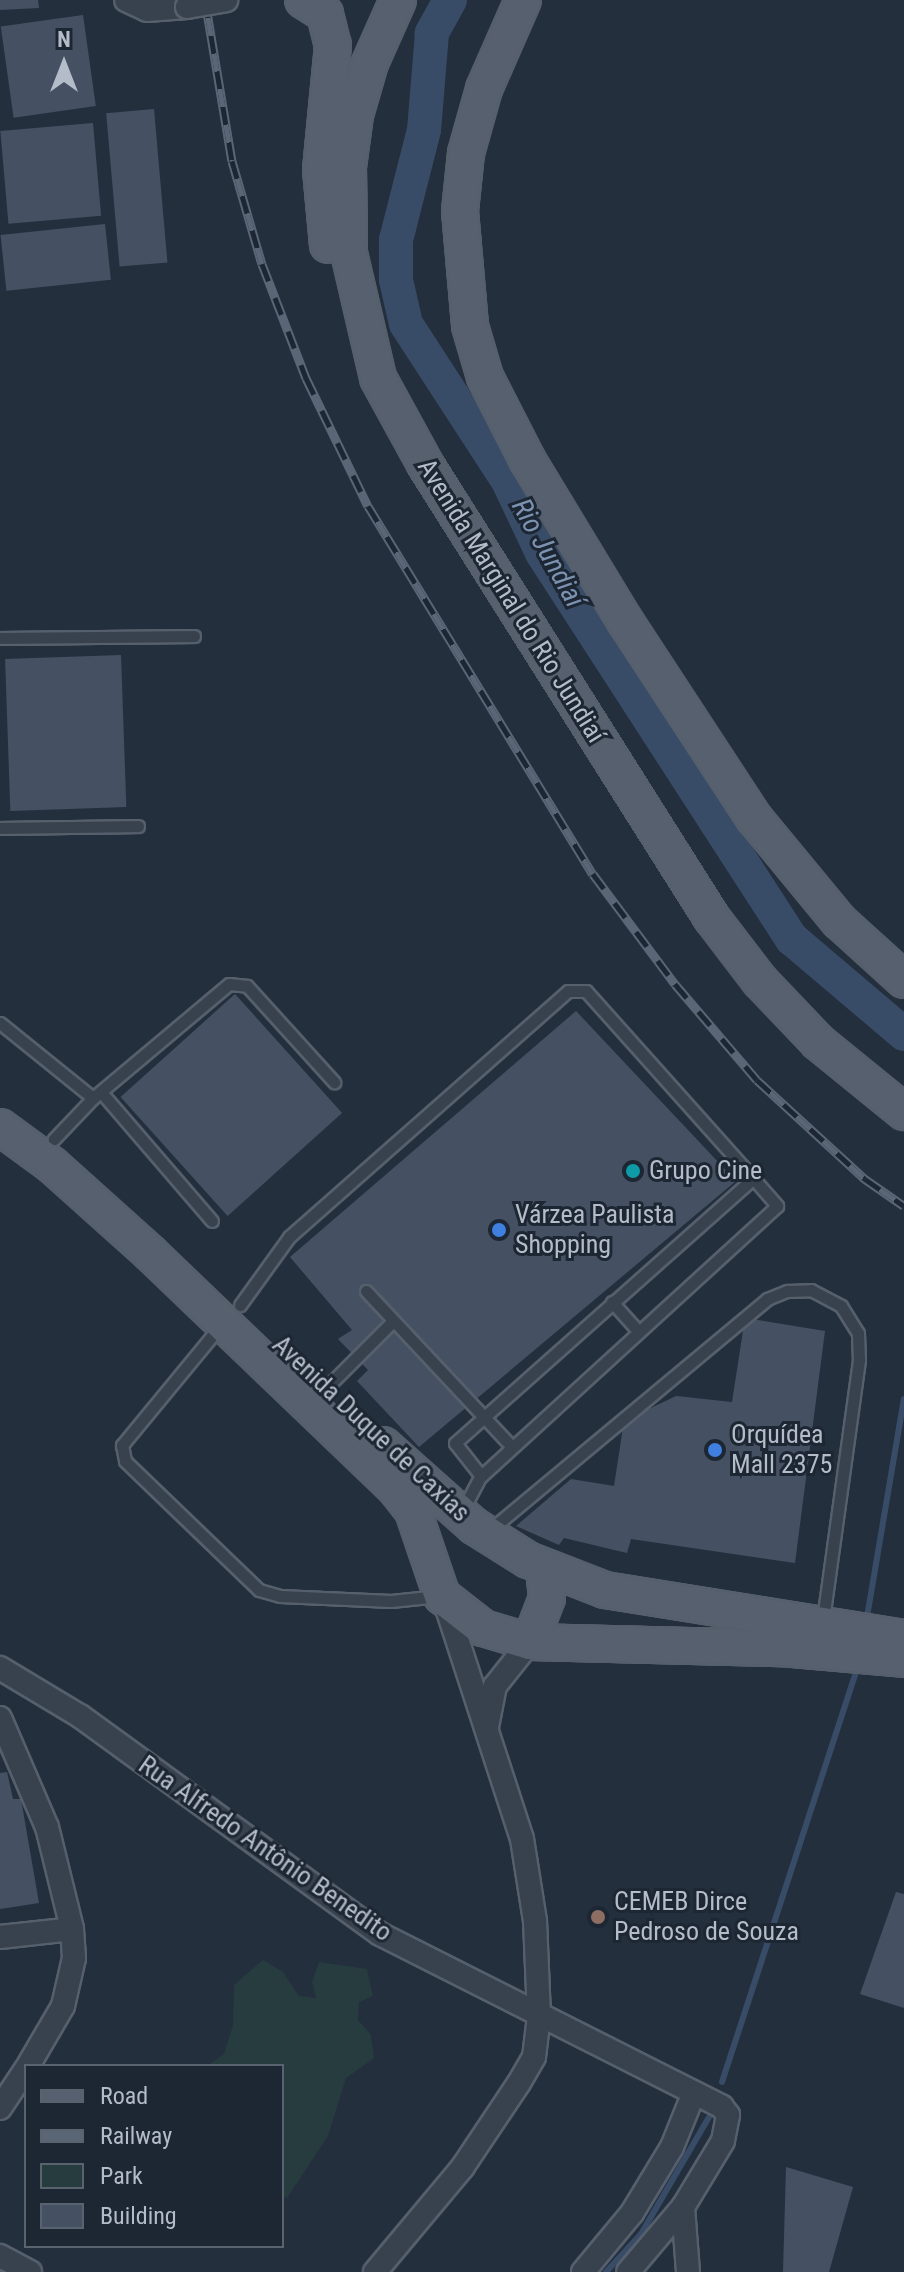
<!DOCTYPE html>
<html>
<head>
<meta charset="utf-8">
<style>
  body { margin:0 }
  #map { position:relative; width:904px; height:2272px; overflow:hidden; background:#242f3e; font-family:"Roboto Condensed",sans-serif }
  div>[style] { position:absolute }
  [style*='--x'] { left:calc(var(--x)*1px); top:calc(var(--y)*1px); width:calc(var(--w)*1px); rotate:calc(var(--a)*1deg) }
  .green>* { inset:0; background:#263c3f }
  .stream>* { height:6px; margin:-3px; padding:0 3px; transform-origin:3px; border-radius:3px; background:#394c67 }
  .river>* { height:34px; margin:-17px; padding:0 17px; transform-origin:17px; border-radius:17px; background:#394c67 }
  .building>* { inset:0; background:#455162; transform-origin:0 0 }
  .path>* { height:3px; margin-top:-1.5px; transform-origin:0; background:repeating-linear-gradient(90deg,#44595c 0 6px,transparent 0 12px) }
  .roads { filter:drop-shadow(2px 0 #565f6c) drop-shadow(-2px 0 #565f6c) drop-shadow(0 2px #565f6c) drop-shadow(0 -2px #565f6c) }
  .service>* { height:11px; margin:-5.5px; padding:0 5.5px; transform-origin:5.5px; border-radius:5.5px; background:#38414e }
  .minor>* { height:22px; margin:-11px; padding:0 11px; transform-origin:11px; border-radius:11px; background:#38414e }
  .primary>* { height:34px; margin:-17px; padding:0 17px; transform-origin:17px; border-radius:17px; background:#56606e }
  .rail>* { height:9px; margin-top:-4.5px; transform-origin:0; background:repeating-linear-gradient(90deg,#1d2633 0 18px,#5a6575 0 36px); box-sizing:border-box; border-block:2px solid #5a6575 }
  .bridges { filter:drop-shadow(2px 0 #565f6c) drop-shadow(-2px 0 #565f6c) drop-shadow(0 2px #565f6c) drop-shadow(0 -2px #565f6c) }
  .minor-bridge>* { height:22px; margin:-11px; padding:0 11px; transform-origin:11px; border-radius:11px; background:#38414e }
  .dots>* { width:22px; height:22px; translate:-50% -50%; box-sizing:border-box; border:4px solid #1d2633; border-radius:50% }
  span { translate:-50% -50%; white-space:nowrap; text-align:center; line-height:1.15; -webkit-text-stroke:6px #1d2633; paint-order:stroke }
  .street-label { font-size:26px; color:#b4bcc9 }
  .poi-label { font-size:26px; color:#b4bcc9 }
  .left { translate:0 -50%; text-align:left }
  .water-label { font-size:28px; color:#7c92b1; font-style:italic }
  .legend { position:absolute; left:24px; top:2064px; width:260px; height:184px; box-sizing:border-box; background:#1d2633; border:2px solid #59626f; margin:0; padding:10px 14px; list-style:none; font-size:24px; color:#b4bcc9 }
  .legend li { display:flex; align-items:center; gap:16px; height:40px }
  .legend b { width:40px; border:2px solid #59626f }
  .north { position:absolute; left:24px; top:24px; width:80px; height:80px; -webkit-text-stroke:6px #1d2633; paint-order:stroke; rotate:0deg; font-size:22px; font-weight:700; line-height:32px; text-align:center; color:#b4bcc9 }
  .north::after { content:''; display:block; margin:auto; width:28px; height:36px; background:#b4bcc9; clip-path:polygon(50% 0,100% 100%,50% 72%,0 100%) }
</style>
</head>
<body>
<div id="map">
  <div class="green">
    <i style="clip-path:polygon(263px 1960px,283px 1972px,299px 1996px,316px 1998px,312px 1982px,319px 1962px,367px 1969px,373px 1996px,359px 2002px,358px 2020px,371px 2035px,374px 2058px,346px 2078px,328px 2136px,287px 2198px,282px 2196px,282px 2066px,207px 2066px,224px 2054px,233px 2025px,234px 1985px)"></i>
  </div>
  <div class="stream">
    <i style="--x:867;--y:1617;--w:221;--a:-80.4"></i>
    <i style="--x:722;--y:2082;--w:431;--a:-71.9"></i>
    <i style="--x:606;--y:2272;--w:52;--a:-47.4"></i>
    <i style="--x:641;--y:2234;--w:135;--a:-59.8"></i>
  </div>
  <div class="river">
    <i style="--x:450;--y:0;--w:38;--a:119"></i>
    <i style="--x:432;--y:33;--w:97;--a:94.7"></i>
    <i style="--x:424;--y:130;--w:114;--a:104.3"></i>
    <i style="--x:396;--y:240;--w:40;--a:90"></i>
    <i style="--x:396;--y:280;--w:45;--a:77.2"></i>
    <i style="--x:406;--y:324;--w:187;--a:57"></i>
    <i style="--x:508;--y:481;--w:80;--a:64.7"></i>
    <i style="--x:542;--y:553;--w:460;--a:57.1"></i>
    <i style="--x:792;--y:939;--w:147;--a:40.3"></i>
  </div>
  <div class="building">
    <i style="clip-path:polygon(0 0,38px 0,39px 8px,0 10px)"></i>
    <i style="left:83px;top:15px;width:92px;height:83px;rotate:82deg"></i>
    <i style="left:154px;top:109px;width:154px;height:48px;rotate:85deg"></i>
    <i style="left:93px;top:123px;width:93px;height:93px;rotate:85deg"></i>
    <i style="left:105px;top:224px;width:56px;height:105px;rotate:84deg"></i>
    <i style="left:121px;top:655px;width:152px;height:116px;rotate:88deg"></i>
    <i style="left:235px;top:994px;width:160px;height:154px;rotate:48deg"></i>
    <i style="clip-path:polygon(576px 1011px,736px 1181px,419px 1447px,357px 1381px,368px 1370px,338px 1339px,352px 1330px,290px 1257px)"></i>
    <i style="clip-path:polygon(745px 1318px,825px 1331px,795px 1563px,631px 1539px,627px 1553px,564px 1538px,559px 1545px,516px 1526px,571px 1479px,614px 1486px,624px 1421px,676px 1396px,732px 1402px)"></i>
    <i style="clip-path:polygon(7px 1772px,13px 1799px,21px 1799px,39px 1903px,0 1909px,0 1773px)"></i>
    <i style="clip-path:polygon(896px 1892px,904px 1894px,904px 2008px,860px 1994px)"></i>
    <i style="clip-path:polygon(786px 2167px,853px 2187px,829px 2272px,783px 2272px)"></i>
  </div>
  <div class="path">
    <i style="--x:776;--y:1930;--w:20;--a:20"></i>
  </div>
  <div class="roads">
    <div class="service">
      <i style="--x:0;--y:638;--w:194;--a:-0.6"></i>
      <i style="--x:0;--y:828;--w:138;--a:-0.8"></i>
      <i style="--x:0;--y:1023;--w:119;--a:38.9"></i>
      <i style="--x:93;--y:1098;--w:57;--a:133.6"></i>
      <i style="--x:101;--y:1092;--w:170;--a:49.3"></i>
      <i style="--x:93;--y:1098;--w:177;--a:-40"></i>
      <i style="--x:229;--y:984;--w:18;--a:6"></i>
      <i style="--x:247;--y:986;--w:130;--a:47.8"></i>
      <i style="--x:366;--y:1291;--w:211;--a:46.9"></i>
      <i style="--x:612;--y:1302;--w:38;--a:48"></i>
      <i style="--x:240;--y:1305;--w:84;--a:-54.2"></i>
      <i style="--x:289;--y:1237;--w:372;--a:-41.4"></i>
      <i style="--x:568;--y:991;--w:18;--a:0"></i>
      <i style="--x:586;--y:991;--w:251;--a:48.2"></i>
      <i style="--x:753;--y:1178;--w:37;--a:49"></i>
      <i style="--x:777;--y:1206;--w:401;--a:137.6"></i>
      <i style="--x:481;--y:1476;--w:42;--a:-128.2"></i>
      <i style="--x:455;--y:1443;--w:399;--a:-41.6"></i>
      <i style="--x:221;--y:1325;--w:156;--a:129.5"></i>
      <i style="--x:122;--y:1445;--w:16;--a:79"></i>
      <i style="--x:125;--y:1461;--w:186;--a:43.9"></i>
      <i style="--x:259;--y:1590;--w:22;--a:16"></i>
      <i style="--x:280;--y:1596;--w:111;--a:2.6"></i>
      <i style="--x:391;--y:1601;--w:48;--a:-5.9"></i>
      <i style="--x:325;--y:1389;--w:93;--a:-45"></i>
      <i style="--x:462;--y:1511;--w:40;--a:-62"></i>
      <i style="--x:490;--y:1530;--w:361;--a:-39.8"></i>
      <i style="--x:767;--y:1299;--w:22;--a:-22"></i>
      <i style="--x:787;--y:1291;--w:24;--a:-2"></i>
      <i style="--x:811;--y:1290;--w:34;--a:28"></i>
      <i style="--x:841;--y:1306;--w:32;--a:58"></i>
      <i style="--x:858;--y:1333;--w:27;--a:88"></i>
      <i style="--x:859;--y:1360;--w:262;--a:97.9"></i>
    </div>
    <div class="minor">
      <i style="--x:126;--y:0;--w:23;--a:25"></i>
      <i style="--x:147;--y:10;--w:40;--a:-4.3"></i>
      <i style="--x:0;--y:1668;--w:93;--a:31"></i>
      <i style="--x:80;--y:1716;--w:371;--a:36"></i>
      <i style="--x:380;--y:1934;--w:383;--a:26.8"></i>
      <i style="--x:722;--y:2107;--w:10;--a:53"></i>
      <i style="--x:728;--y:2115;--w:26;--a:101"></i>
      <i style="--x:723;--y:2141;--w:77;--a:121.2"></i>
      <i style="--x:683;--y:2207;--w:85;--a:130.2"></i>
      <i style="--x:0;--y:1718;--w:119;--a:66.7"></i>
      <i style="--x:47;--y:1827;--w:105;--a:76.2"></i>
      <i style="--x:72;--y:1929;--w:29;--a:86"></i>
      <i style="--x:74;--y:1958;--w:49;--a:102.9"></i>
      <i style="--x:63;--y:2006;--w:69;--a:120.3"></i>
      <i style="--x:487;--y:1727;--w:42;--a:-79"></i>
      <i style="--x:495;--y:1686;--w:56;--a:-51.5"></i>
      <i style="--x:0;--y:1937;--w:72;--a:-6.3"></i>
      <i style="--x:0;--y:2108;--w:47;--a:-56.3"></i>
      <i style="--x:683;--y:2207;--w:65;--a:85.6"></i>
      <i style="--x:0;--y:2256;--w:34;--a:28"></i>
      <i style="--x:375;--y:2272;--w:136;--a:-50.1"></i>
      <i style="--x:462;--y:2168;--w:102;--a:-56.2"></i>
      <i style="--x:519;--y:2083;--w:30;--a:-60"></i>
      <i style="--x:534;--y:2057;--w:41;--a:-83"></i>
      <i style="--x:539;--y:2016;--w:95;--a:-92.4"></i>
      <i style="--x:535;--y:1921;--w:83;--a:-99"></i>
      <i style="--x:522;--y:1839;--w:256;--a:-108"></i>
      <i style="--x:583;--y:2272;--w:77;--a:-50.3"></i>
      <i style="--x:632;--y:2213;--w:77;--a:-58.8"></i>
      <i style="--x:672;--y:2147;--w:56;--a:-68"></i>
    </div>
    <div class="primary">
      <i style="--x:303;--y:0;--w:26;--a:32"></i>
      <i style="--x:325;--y:14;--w:32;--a:76"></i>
      <i style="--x:333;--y:45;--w:126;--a:95.5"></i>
      <i style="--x:321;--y:170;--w:75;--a:84.7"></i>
      <i style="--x:398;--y:0;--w:69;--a:114"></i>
      <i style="--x:370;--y:63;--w:54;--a:106.1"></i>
      <i style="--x:355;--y:115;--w:52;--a:97.7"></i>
      <i style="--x:348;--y:167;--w:86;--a:89.3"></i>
      <i style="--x:349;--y:253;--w:128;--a:76.9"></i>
      <i style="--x:378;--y:378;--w:98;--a:61.3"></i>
      <i style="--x:425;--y:464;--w:536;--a:57.73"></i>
      <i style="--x:711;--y:917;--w:81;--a:52.6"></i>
      <i style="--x:760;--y:981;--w:84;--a:46.4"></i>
      <i style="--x:818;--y:1042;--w:111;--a:39.1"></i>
      <i style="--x:523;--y:0;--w:97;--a:113.7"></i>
      <i style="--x:484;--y:89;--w:66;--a:105.7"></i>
      <i style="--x:466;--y:153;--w:58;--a:95.9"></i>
      <i style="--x:460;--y:211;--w:115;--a:85"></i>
      <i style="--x:470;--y:326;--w:53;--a:73.6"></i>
      <i style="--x:485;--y:377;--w:94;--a:62.9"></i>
      <i style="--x:528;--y:461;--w:187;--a:58.8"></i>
      <i style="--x:625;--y:621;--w:235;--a:56.8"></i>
      <i style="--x:754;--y:818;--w:134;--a:50.5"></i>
      <i style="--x:839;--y:921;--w:88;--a:42.2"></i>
      <i style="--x:0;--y:1127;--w:64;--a:36.2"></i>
      <i style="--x:52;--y:1165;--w:132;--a:41.9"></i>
      <i style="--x:150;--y:1253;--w:341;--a:43.8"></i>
      <i style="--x:396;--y:1489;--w:28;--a:52"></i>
      <i style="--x:413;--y:1511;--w:90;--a:71.2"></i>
      <i style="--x:442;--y:1596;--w:52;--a:38"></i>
      <i style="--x:483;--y:1628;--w:49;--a:16.6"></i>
      <i style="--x:530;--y:1642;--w:251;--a:1.4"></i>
      <i style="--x:781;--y:1648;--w:123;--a:5.1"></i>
      <i style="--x:383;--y:1445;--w:122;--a:41.7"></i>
      <i style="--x:474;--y:1526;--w:64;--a:32.2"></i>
      <i style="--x:528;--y:1560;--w:83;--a:21.3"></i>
      <i style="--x:605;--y:1590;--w:303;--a:9.1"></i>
      <i style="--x:530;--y:1642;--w:47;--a:-68.9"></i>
      <i style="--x:547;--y:1598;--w:30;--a:-96"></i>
    </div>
  </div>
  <div class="rail">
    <i style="--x:205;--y:0;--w:163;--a:80.5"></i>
    <i style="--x:232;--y:161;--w:107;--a:73.8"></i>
    <i style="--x:262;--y:264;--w:122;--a:68.9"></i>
    <i style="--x:306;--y:378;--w:142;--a:64.2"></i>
    <i style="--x:368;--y:506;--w:431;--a:58.6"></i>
    <i style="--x:593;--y:874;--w:137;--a:53.3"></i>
    <i style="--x:675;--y:984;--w:126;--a:49.5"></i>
    <i style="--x:757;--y:1080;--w:147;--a:42.5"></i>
    <i style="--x:865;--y:1179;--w:47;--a:34.7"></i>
  </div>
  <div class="bridges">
    <div class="minor-bridge">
      <i style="--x:187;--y:7;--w:40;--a:-10"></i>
    </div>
  </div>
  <div class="dots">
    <i style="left:633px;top:1171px;background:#0f9aa8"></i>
    <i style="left:499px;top:1230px;background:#3f7fe0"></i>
    <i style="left:715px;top:1450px;background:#3f7fe0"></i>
    <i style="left:598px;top:1917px;background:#8d6e63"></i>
  </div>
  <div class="street-label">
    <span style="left:511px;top:601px;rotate:58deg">Avenida Marginal do Rio Jundiaí</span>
    <span style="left:371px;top:1429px;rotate:43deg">Avenida Duque de Caxias</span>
    <span style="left:265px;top:1849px;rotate:35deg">Rua Alfredo Antônio Benedito</span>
  </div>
  <div class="poi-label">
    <span class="left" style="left:649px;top:1171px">Grupo Cine</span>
    <span class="left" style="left:515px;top:1230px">Várzea Paulista<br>Shopping</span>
    <span class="left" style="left:731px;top:1450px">Orquídea<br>Mall 2375</span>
    <span class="left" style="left:614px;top:1917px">CEMEB Dirce<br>Pedroso de Souza</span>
  </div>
  <div class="water-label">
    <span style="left:548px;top:553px;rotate:61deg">Rio Jundiaí</span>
  </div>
  <ul class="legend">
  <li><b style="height:10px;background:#56606e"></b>Road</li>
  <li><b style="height:10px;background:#5a6575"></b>Railway</li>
  <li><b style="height:22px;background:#263c3f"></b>Park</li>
  <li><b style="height:22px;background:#455162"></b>Building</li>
  </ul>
  <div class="north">N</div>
</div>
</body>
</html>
